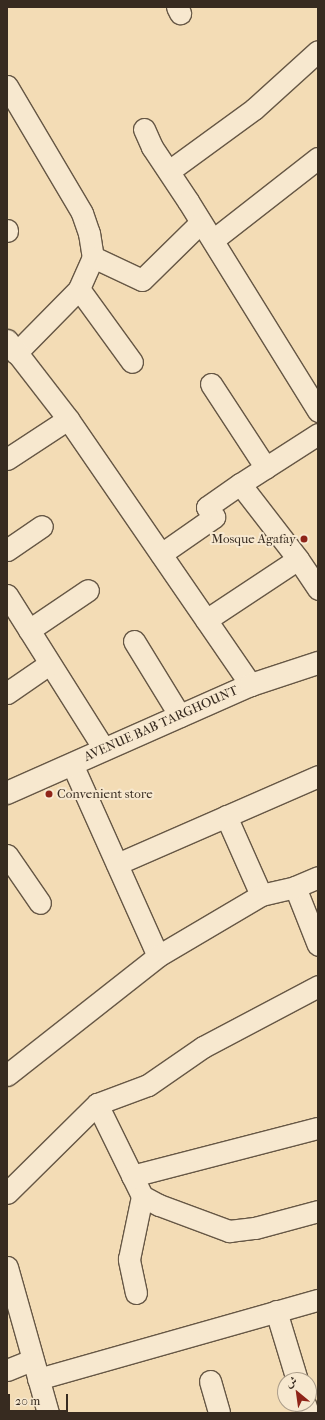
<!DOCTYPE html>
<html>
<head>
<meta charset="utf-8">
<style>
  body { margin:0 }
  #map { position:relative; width:325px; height:1420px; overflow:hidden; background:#f3dcb5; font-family:"IM FELL French Canon",Amiri,serif }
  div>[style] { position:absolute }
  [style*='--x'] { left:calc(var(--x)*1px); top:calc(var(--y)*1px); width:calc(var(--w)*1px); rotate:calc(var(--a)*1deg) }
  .roads { filter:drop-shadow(1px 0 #665745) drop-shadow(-1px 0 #665745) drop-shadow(0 1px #665745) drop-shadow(0 -1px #665745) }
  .minor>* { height:21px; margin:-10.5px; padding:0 10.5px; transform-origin:10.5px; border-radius:10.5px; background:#f7e8cf }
  .tertiary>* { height:22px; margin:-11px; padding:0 11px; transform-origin:11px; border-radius:11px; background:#f7e8cf }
  .dots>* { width:11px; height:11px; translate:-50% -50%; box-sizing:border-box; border:2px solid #f7e8cf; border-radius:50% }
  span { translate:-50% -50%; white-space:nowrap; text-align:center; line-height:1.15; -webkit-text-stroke:4px #f7e8cf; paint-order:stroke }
  .poi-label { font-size:13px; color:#372b20 }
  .right { translate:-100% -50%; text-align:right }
  .left { translate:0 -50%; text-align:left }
  .street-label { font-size:13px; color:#372b20 }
  .frame { position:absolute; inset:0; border:8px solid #372b20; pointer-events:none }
  .north { position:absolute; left:277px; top:1372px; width:40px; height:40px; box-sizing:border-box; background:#f7e8cf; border:1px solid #aa9c89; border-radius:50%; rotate:331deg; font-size:11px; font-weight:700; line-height:16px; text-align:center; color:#372b20 }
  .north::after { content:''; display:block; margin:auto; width:14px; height:18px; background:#8f2418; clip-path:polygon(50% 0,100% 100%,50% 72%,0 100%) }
  .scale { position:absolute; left:8px; top:1394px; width:60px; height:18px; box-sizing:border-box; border:2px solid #372b20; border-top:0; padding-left:5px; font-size:12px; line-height:14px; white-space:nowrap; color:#372b20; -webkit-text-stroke:3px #f7e8cf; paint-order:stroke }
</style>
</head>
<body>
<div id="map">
  <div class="roads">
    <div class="minor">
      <i style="--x:177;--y:7;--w:7;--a:63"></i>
      <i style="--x:7;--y:86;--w:147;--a:59.4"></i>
      <i style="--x:82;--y:213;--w:21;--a:71"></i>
      <i style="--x:89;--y:233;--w:24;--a:81"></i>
      <i style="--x:93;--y:257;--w:35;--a:114"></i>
      <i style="--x:79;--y:289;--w:90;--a:134.5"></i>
      <i style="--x:144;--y:129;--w:20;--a:66"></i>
      <i style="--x:152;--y:147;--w:65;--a:56.3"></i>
      <i style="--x:188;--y:201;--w:247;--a:58.2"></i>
      <i style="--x:169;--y:171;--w:105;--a:-36.1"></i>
      <i style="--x:254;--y:109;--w:86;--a:-42.2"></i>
      <i style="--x:7;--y:230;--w:1;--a:90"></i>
      <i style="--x:213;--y:240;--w:133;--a:-38"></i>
      <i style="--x:93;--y:257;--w:54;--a:25.1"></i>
      <i style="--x:142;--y:280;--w:81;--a:-44.5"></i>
      <i style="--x:79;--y:289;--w:90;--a:54"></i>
      <i style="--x:7;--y:340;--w:100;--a:52.3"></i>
      <i style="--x:68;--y:419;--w:323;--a:55.5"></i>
      <i style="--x:211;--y:384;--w:100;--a:56.8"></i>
      <i style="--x:318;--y:434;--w:93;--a:147.3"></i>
      <i style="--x:240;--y:484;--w:95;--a:52.3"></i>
      <i style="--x:298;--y:559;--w:36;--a:56"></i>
      <i style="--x:7;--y:459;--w:73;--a:-33.3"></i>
      <i style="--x:7;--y:550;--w:42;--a:-34.4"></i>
      <i style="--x:161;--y:554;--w:65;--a:-34.9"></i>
      <i style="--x:214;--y:517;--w:12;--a:-125"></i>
      <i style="--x:207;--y:507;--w:40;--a:-34.9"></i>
      <i style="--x:7;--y:595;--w:182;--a:57.8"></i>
      <i style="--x:206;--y:620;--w:110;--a:-33.5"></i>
      <i style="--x:29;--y:630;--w:71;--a:-34.1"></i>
      <i style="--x:134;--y:641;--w:88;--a:58.5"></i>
      <i style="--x:7;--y:693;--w:51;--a:-34.6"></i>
      <i style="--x:72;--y:764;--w:210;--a:65.9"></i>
      <i style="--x:226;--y:816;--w:86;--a:66.1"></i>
      <i style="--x:7;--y:855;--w:58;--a:55.5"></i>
      <i style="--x:117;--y:864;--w:219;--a:-23.6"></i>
      <i style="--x:295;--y:887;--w:62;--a:68.4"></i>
      <i style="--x:7;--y:1075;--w:192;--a:-38.2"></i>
      <i style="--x:158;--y:956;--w:120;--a:-30.6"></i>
      <i style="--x:261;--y:895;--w:35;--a:-13"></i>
      <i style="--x:295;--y:887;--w:25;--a:-23"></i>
      <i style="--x:97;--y:1104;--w:102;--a:63.9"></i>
      <i style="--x:142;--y:1196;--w:19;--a:28"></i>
      <i style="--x:159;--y:1205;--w:75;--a:20.4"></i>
      <i style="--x:229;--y:1231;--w:26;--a:-7"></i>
      <i style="--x:255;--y:1228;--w:65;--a:-15.1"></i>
      <i style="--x:132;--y:1176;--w:192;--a:-14.5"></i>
      <i style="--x:7;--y:1193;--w:127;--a:-44.7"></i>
      <i style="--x:97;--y:1104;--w:54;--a:-20.4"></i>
      <i style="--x:148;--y:1085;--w:67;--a:-34.6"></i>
      <i style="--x:203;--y:1047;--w:130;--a:-27.9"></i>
      <i style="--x:7;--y:1267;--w:152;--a:74.3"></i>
      <i style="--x:136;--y:1293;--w:35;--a:-102"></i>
      <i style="--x:129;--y:1259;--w:64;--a:-78.3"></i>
      <i style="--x:276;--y:1311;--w:72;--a:73.1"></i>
      <i style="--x:7;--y:1370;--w:27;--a:-22"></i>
      <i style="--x:38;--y:1379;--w:291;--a:-15.8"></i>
      <i style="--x:210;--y:1381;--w:33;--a:74"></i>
      <i style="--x:305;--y:1404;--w:9;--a:72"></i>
    </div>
    <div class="tertiary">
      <i style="--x:7;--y:793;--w:267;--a:-23.9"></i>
      <i style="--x:251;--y:685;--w:71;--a:-18.2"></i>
    </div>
  </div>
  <div class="dots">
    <i style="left:304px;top:539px;background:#8f2418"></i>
    <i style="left:49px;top:794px;background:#8f2418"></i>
  </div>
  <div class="poi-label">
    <span class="right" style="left:296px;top:539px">Mosque Agafay</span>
    <span class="left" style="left:57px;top:794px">Convenient store</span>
  </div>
  <div class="street-label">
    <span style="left:161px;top:724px;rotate:-24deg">AVENUE BAB TARGHOUNT</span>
  </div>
  <div class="frame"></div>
  <div class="north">ش</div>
  <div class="scale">20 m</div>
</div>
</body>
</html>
